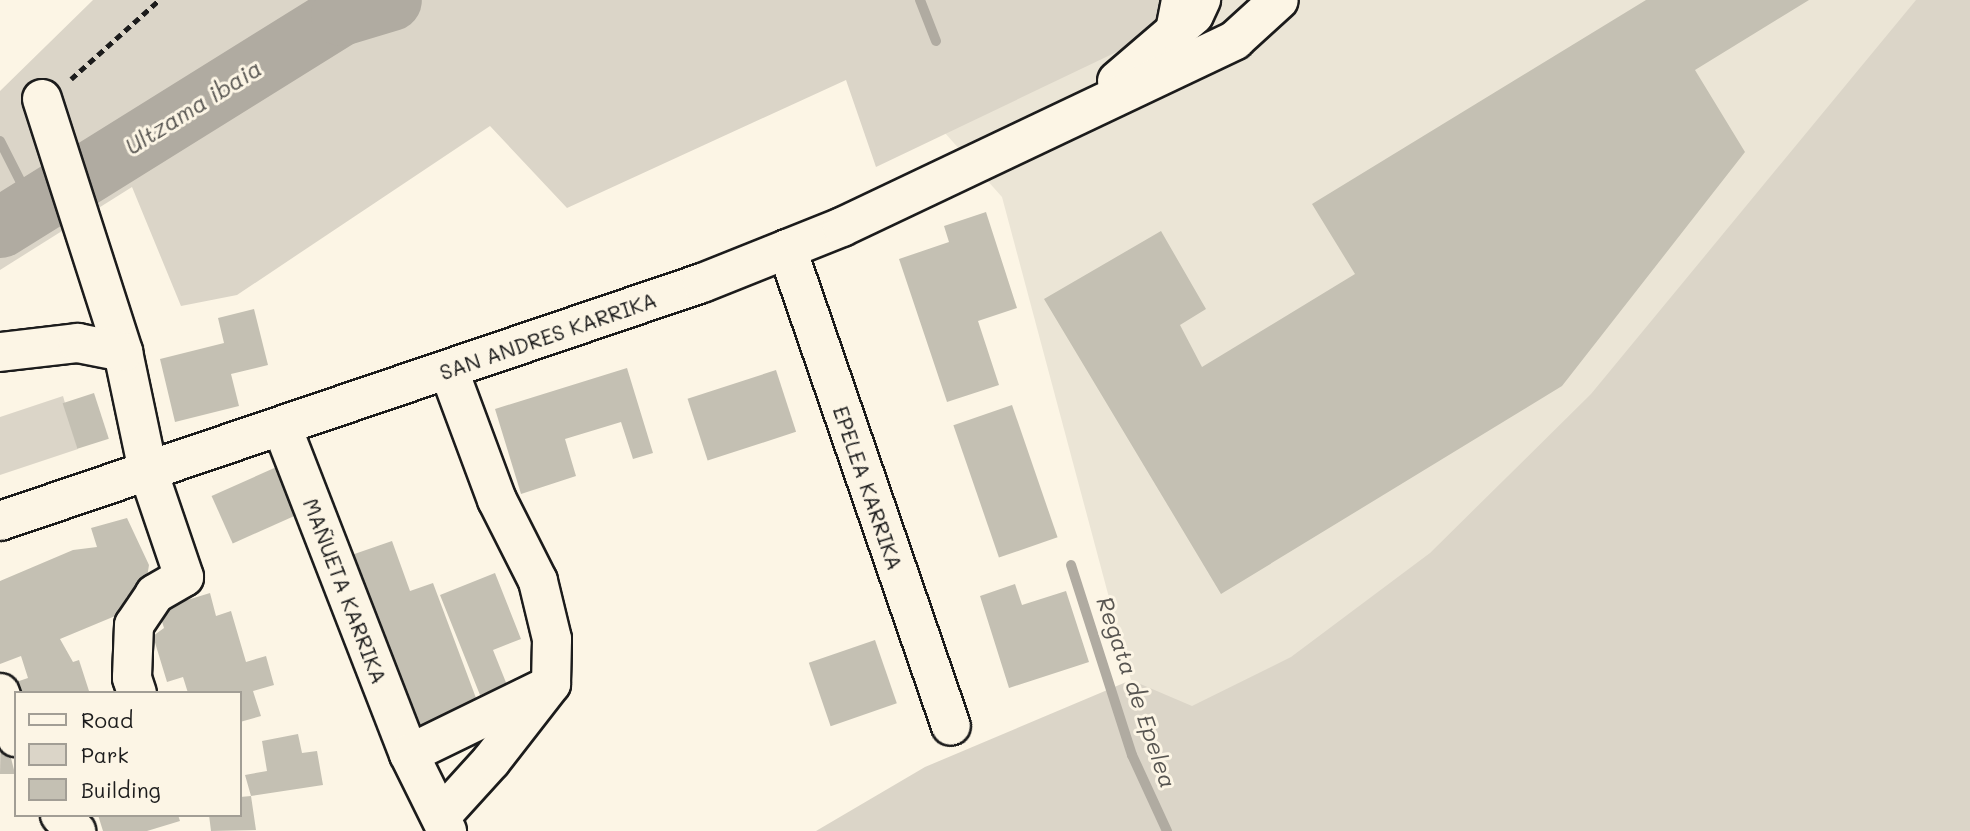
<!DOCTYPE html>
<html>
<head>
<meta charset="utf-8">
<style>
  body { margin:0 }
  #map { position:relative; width:1970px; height:831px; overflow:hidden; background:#fcf5e5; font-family:Mali,sans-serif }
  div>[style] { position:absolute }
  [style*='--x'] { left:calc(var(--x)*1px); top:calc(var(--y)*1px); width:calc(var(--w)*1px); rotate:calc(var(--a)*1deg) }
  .built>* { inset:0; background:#ebe5d6 }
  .green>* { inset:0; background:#dbd5c8 }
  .stream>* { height:10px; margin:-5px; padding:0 5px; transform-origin:5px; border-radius:5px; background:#b0aba1 }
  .river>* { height:61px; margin:-30.5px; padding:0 30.5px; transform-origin:30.5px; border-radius:30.5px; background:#b0aba1 }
  .building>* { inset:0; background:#c4c0b3; transform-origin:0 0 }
  .path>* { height:4.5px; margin-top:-2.25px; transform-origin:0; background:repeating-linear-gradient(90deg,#1c1c1c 0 7px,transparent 0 12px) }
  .roads { filter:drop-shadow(2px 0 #1c1c1c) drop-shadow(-2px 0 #1c1c1c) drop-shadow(0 2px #1c1c1c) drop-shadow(0 -2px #1c1c1c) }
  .minor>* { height:38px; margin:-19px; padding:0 19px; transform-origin:19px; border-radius:19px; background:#fcf5e5 }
  .tertiary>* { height:38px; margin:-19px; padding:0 19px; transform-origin:19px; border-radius:19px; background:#fcf5e5 }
  .trunk>* { height:38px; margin:-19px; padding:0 19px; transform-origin:19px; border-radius:19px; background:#fcf5e5 }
  span { translate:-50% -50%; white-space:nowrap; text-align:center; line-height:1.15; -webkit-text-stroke:6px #fcf5e5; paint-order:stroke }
  .street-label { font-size:21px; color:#1c1c1c }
  .water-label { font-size:23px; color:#575551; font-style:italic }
  .legend { position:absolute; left:14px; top:691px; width:228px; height:126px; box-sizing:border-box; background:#fcf5e5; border:2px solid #a29e95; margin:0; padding:9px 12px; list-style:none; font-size:21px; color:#1c1c1c }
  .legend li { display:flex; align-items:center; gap:14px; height:35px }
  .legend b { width:35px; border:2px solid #a29e95 }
</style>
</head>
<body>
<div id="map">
  <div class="built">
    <i style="clip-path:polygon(1203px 0,1970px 0,1950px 191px,1168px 777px,1131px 680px,1002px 197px,945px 133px)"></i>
  </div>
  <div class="green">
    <i style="clip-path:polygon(93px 0,1195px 0,1194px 15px,876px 167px,846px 80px,567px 208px,490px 126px,237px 295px,181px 306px,132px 187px,0 270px,0 91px)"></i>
    <i style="clip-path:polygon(1916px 0,1970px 0,1970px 831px,816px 831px,925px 767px,1131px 680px,1192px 706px,1291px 657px,1430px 553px,1591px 394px)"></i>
    <i style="clip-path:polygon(63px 396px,78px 449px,0 475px,0 417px)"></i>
  </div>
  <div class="stream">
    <i style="--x:920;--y:0;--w:44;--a:68.7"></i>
    <i style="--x:0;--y:141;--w:75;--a:63.1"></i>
    <i style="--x:1071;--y:565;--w:200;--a:72.2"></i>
    <i style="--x:1132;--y:755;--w:84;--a:65.3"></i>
  </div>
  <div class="river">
    <i style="--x:0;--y:227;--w:402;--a:-31.9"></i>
    <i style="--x:341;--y:15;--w:52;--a:-16.7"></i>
  </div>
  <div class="building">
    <i style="clip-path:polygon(1646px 0,1809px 0,1695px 70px,1745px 152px,1562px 386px,1221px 594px,1044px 299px,1161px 231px,1206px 309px,1180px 325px,1202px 367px,1355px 274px,1312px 204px)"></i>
    <i style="clip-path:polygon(986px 212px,1017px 308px,978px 321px,999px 385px,947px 402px,899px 259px,949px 242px,944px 226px)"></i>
    <i style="clip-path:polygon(254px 309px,268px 365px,231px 374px,239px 406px,175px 422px,160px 359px,224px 343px,218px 318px)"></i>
    <i style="clip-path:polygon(627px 368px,653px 453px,633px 459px,621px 422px,565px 439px,576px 476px,521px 494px,495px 409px)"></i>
    <i style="left:776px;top:370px;width:65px;height:93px;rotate:72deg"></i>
    <i style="left:94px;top:393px;width:48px;height:33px;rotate:72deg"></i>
    <i style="left:1012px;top:405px;width:140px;height:62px;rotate:71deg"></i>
    <i style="left:281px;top:465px;width:52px;height:76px;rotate:66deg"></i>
    <i style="clip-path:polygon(127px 518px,149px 565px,145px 590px,126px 597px,132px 609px,60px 639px,73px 662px,79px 660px,89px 691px,16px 693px,10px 684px,28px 678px,21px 656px,0 664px,0 581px,73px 550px,97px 547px,91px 528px)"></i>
    <i style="clip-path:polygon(392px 541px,410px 591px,433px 583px,479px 706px,405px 737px,337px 560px)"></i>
    <i style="clip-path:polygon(495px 573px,521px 639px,493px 650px,507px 685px,480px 695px,440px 595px)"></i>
    <i style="clip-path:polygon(1015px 584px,1022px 605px,1066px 591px,1089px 662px,1009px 688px,980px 596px)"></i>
    <i style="clip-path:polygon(210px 593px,216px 616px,231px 611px,246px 662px,266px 656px,274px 685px,253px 691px,261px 716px,240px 722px,240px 693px,188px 693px,183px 677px,167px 682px,153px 636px,164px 628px,158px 609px)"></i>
    <i style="left:875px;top:640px;width:67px;height:70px;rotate:71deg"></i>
    <i style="clip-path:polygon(1px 718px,15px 774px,0 774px)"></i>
    <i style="clip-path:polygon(298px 734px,302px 753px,317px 751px,323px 785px,251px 796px,245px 775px,267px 771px,262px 741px)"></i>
    <i style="clip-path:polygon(251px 796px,256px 830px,211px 831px,209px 815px,240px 815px,240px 797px)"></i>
    <i style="clip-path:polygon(98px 815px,178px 815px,180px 821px,147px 831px,103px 831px)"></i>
  </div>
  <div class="path">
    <i style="--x:71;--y:79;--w:118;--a:-41.9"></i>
  </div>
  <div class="roads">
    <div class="minor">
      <i style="--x:42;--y:99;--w:266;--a:72.2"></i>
      <i style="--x:123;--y:352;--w:122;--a:78.1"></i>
      <i style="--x:148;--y:471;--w:112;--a:71.2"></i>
      <i style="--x:184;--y:577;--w:34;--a:150"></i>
      <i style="--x:155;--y:594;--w:37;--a:124"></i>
      <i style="--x:134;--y:625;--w:53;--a:92.2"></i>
      <i style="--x:132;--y:678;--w:16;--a:72"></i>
      <i style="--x:787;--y:249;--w:504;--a:71.03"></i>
      <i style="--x:0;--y:352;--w:79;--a:-6.6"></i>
      <i style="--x:78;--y:343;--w:46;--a:11.3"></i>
      <i style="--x:282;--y:427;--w:351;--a:68.8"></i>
      <i style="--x:409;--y:754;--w:86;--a:63.7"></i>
      <i style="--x:0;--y:693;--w:47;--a:70"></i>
      <i style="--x:409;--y:754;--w:148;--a:-26"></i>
      <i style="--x:60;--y:815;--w:23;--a:45"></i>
      <i style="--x:442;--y:815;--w:73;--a:-47.8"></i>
      <i style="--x:491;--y:761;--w:98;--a:-52.1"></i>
      <i style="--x:551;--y:684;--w:45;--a:-88.7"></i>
      <i style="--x:552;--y:639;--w:60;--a:-103.6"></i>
      <i style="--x:538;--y:581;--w:91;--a:-116.8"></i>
      <i style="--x:497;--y:500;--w:138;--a:-110.4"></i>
    </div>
    <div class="tertiary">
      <i style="--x:1117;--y:81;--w:101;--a:-40.6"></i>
      <i style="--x:1194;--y:15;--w:17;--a:-65"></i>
      <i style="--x:0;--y:521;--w:741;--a:-18.73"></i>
      <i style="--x:702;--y:283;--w:151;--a:-21.8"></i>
      <i style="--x:842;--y:227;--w:435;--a:-25.4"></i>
      <i style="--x:1235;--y:40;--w:59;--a:-42.3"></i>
    </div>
    <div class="trunk">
      <i style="--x:1175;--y:31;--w:32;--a:-79"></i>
    </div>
  </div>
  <div class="street-label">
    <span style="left:548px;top:336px;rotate:-19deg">SAN ANDRES KARRIKA</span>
    <span style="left:868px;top:488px;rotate:71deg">EPELEA KARRIKA</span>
    <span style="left:345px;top:591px;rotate:69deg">MAÑUETA KARRIKA</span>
  </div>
  <div class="water-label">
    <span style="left:193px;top:107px;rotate:-32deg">Ultzama ibaia</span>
    <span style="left:1137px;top:692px;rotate:71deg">Regata de Epelea</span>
  </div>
  <ul class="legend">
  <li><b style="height:9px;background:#fcf5e5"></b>Road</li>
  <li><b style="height:19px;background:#dbd5c8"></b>Park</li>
  <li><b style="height:19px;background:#c4c0b3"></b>Building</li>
  </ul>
</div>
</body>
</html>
